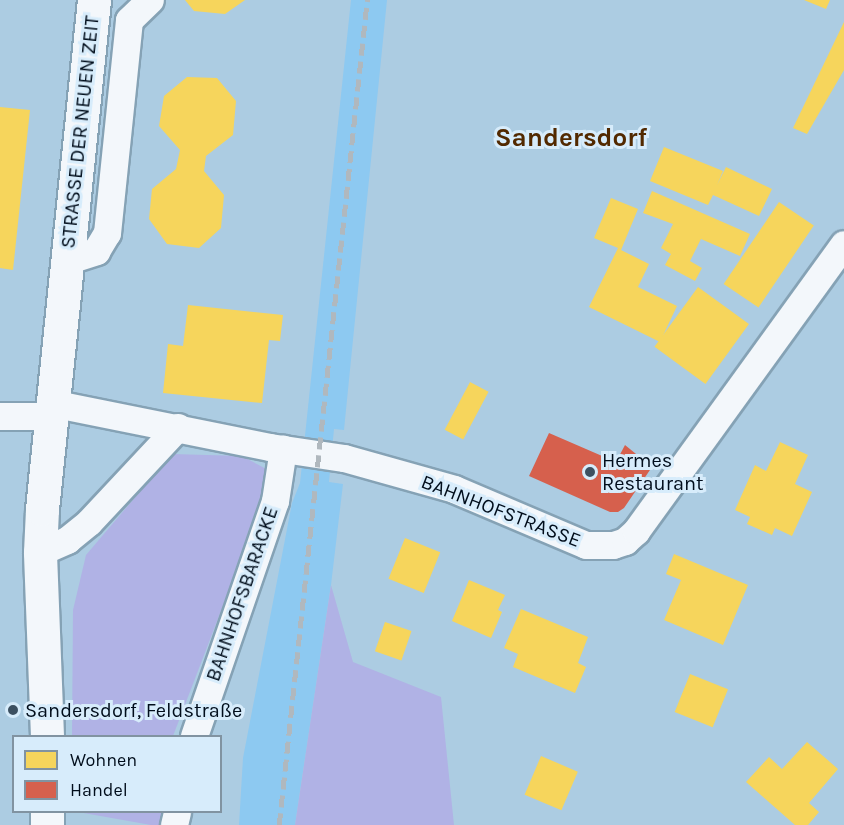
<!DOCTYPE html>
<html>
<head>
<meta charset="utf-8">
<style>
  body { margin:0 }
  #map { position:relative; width:844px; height:825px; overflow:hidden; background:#accce2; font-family:Karla,sans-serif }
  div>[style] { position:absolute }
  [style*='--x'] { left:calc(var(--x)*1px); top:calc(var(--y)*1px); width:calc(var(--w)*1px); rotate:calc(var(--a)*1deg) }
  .built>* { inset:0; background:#8dc9f1 }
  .green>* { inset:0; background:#b0b2e5 }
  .homes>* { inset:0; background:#f6d55c; transform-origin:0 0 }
  .shops>* { inset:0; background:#d6604d }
  .roads { filter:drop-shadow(2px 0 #85a2b5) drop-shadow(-2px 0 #85a2b5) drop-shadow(0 2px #85a2b5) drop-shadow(0 -2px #85a2b5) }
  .street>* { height:27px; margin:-13.5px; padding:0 13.5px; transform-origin:13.5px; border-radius:13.5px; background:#f3f7fb }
  .secondary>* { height:33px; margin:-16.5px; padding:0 16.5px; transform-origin:16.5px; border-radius:16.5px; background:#f3f7fb }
  .rail>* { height:4.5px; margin-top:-2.25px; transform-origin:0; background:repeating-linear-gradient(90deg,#b0b8be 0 12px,transparent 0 18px) }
  .dots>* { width:16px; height:16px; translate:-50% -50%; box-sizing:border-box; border:3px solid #d7ecfb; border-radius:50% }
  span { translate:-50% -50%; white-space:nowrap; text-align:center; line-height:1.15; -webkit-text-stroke:6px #d7ecfb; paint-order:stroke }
  .street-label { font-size:20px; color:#000d1b }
  .poi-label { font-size:20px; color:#000d1b }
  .left { translate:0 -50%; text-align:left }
  .district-label { font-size:26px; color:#522900; font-weight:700 }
  .legend { position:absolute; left:12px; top:735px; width:210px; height:78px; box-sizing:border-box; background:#d7ecfb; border:2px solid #8193a1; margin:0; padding:8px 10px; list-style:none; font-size:18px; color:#000d1b }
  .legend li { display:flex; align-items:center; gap:12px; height:30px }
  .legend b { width:30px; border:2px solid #8193a1 }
</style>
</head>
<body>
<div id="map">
  <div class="built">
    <i style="clip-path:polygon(351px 0,387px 0,344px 430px,334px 429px,329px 482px,343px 484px,331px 585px,295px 825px,239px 825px,243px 758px,292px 503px,300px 483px)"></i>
  </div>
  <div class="green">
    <i style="clip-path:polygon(172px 454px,242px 456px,268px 470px,265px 496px,173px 736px,72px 736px,73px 610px,86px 555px)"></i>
    <i style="clip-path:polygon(331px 585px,353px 662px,441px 697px,454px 825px,295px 825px)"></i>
    <i style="clip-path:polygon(78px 812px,163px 812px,164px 825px,151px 825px)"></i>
  </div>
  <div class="homes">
    <i style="clip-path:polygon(185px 0,245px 0,225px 14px,194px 11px)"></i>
    <i style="clip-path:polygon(804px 0,830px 0,826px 9px)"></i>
    <i style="clip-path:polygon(844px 22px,844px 70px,807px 134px,793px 128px)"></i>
    <i style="clip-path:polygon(187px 77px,217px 78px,236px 101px,233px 135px,206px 156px,204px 171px,224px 195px,221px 228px,199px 248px,167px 244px,149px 219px,152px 189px,176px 169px,180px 150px,159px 126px,164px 96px)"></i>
    <i style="clip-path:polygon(0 107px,30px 110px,13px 270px,0 268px)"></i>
    <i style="clip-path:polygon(664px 147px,723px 171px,717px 185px,726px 167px,772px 189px,759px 216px,713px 195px,708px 205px,650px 181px)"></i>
    <i style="clip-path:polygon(652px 191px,750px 234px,740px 256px,701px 239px,690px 261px,702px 268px,695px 281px,665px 265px,671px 254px,661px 248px,673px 224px,643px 213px)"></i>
    <i style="clip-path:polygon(611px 198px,638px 209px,621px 250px,649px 264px,638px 287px,677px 306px,660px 342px,589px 307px,618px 248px,594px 238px)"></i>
    <i style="left:779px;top:202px;width:42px;height:99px;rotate:34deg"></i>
    <i style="left:698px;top:287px;width:63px;height:74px;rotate:36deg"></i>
    <i style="clip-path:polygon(188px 305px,283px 315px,280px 341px,269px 340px,262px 403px,163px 393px,168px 344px,183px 346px)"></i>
    <i style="left:470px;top:382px;width:21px;height:54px;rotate:28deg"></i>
    <i style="clip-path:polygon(780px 442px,808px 455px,795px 484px,812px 492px,792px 536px,775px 528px,772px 535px,747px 524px,750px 517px,735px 510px,755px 465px,766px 471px)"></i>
    <i style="left:405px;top:538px;width:38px;height:44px;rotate:22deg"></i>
    <i style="clip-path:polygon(674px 554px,748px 585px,723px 645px,664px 620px,681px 580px,666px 574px)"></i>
    <i style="clip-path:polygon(469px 580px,505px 595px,498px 610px,502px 612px,491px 638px,452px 621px)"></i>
    <i style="clip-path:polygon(521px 609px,588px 637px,578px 663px,586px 667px,575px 693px,513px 667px,518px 654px,504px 648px)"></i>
    <i style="left:385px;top:622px;width:28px;height:31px;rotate:19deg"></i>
    <i style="left:690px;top:674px;width:41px;height:41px;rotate:22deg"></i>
    <i style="clip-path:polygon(807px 742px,838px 769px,809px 803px,819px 812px,808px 825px,795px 825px,746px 782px,769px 757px,782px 769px)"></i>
    <i style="left:541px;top:756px;width:40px;height:42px;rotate:23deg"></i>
  </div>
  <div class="shops">
    <i style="clip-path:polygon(549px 433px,616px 462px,625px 445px,652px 467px,624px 508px,618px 512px,610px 512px,529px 476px)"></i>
  </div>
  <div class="roads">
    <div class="street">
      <i style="--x:66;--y:261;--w:32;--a:-18"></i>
      <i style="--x:96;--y:251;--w:21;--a:-59"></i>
      <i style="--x:107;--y:233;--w:214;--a:-84.1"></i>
      <i style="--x:129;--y:20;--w:29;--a:-44"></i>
      <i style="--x:51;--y:403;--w:223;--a:11.4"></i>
      <i style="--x:270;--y:447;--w:75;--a:8.5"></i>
      <i style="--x:344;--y:458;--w:114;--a:15.7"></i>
      <i style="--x:454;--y:489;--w:143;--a:23"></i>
      <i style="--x:586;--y:545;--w:27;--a:0"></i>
      <i style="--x:613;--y:545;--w:13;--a:-18"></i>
      <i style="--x:625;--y:541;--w:15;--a:-42"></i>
      <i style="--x:636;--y:531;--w:354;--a:-54.1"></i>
      <i style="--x:0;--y:416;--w:50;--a:0"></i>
      <i style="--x:40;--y:552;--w:30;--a:-24"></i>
      <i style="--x:67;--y:540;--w:28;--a:-39"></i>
      <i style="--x:89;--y:522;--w:130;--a:-46.9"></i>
      <i style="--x:194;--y:736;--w:249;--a:-71"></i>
      <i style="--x:275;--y:501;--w:53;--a:-81.3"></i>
      <i style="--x:174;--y:825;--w:13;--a:-77"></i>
    </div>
    <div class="secondary">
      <i style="--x:47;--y:736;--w:184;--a:-92.2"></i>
      <i style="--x:40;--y:552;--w:43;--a:-87.3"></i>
      <i style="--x:42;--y:509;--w:512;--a:-84.17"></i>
      <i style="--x:47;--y:812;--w:13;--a:90"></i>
    </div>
  </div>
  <div class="rail">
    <i style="--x:279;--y:825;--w:830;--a:-83.91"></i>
  </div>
  <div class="dots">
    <i style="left:590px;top:472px;background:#3c5061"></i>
    <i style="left:13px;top:710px;background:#3c5061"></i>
  </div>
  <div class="street-label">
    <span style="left:80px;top:132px;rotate:-84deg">STRASSE DER NEUEN ZEIT</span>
    <span style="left:501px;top:511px;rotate:21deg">BAHNHOFSTRASSE</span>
    <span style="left:242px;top:594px;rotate:-71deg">BAHNHOFSBARACKE</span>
  </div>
  <div class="poi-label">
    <span class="left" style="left:602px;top:472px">Hermes<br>Restaurant</span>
    <span class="left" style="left:25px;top:710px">Sandersdorf, Feldstraße</span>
  </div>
  <div class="district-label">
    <span style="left:571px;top:138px">Sandersdorf</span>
  </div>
  <ul class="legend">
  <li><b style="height:16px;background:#f6d55c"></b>Wohnen</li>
  <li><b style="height:16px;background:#d6604d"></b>Handel</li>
  </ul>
</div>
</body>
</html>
